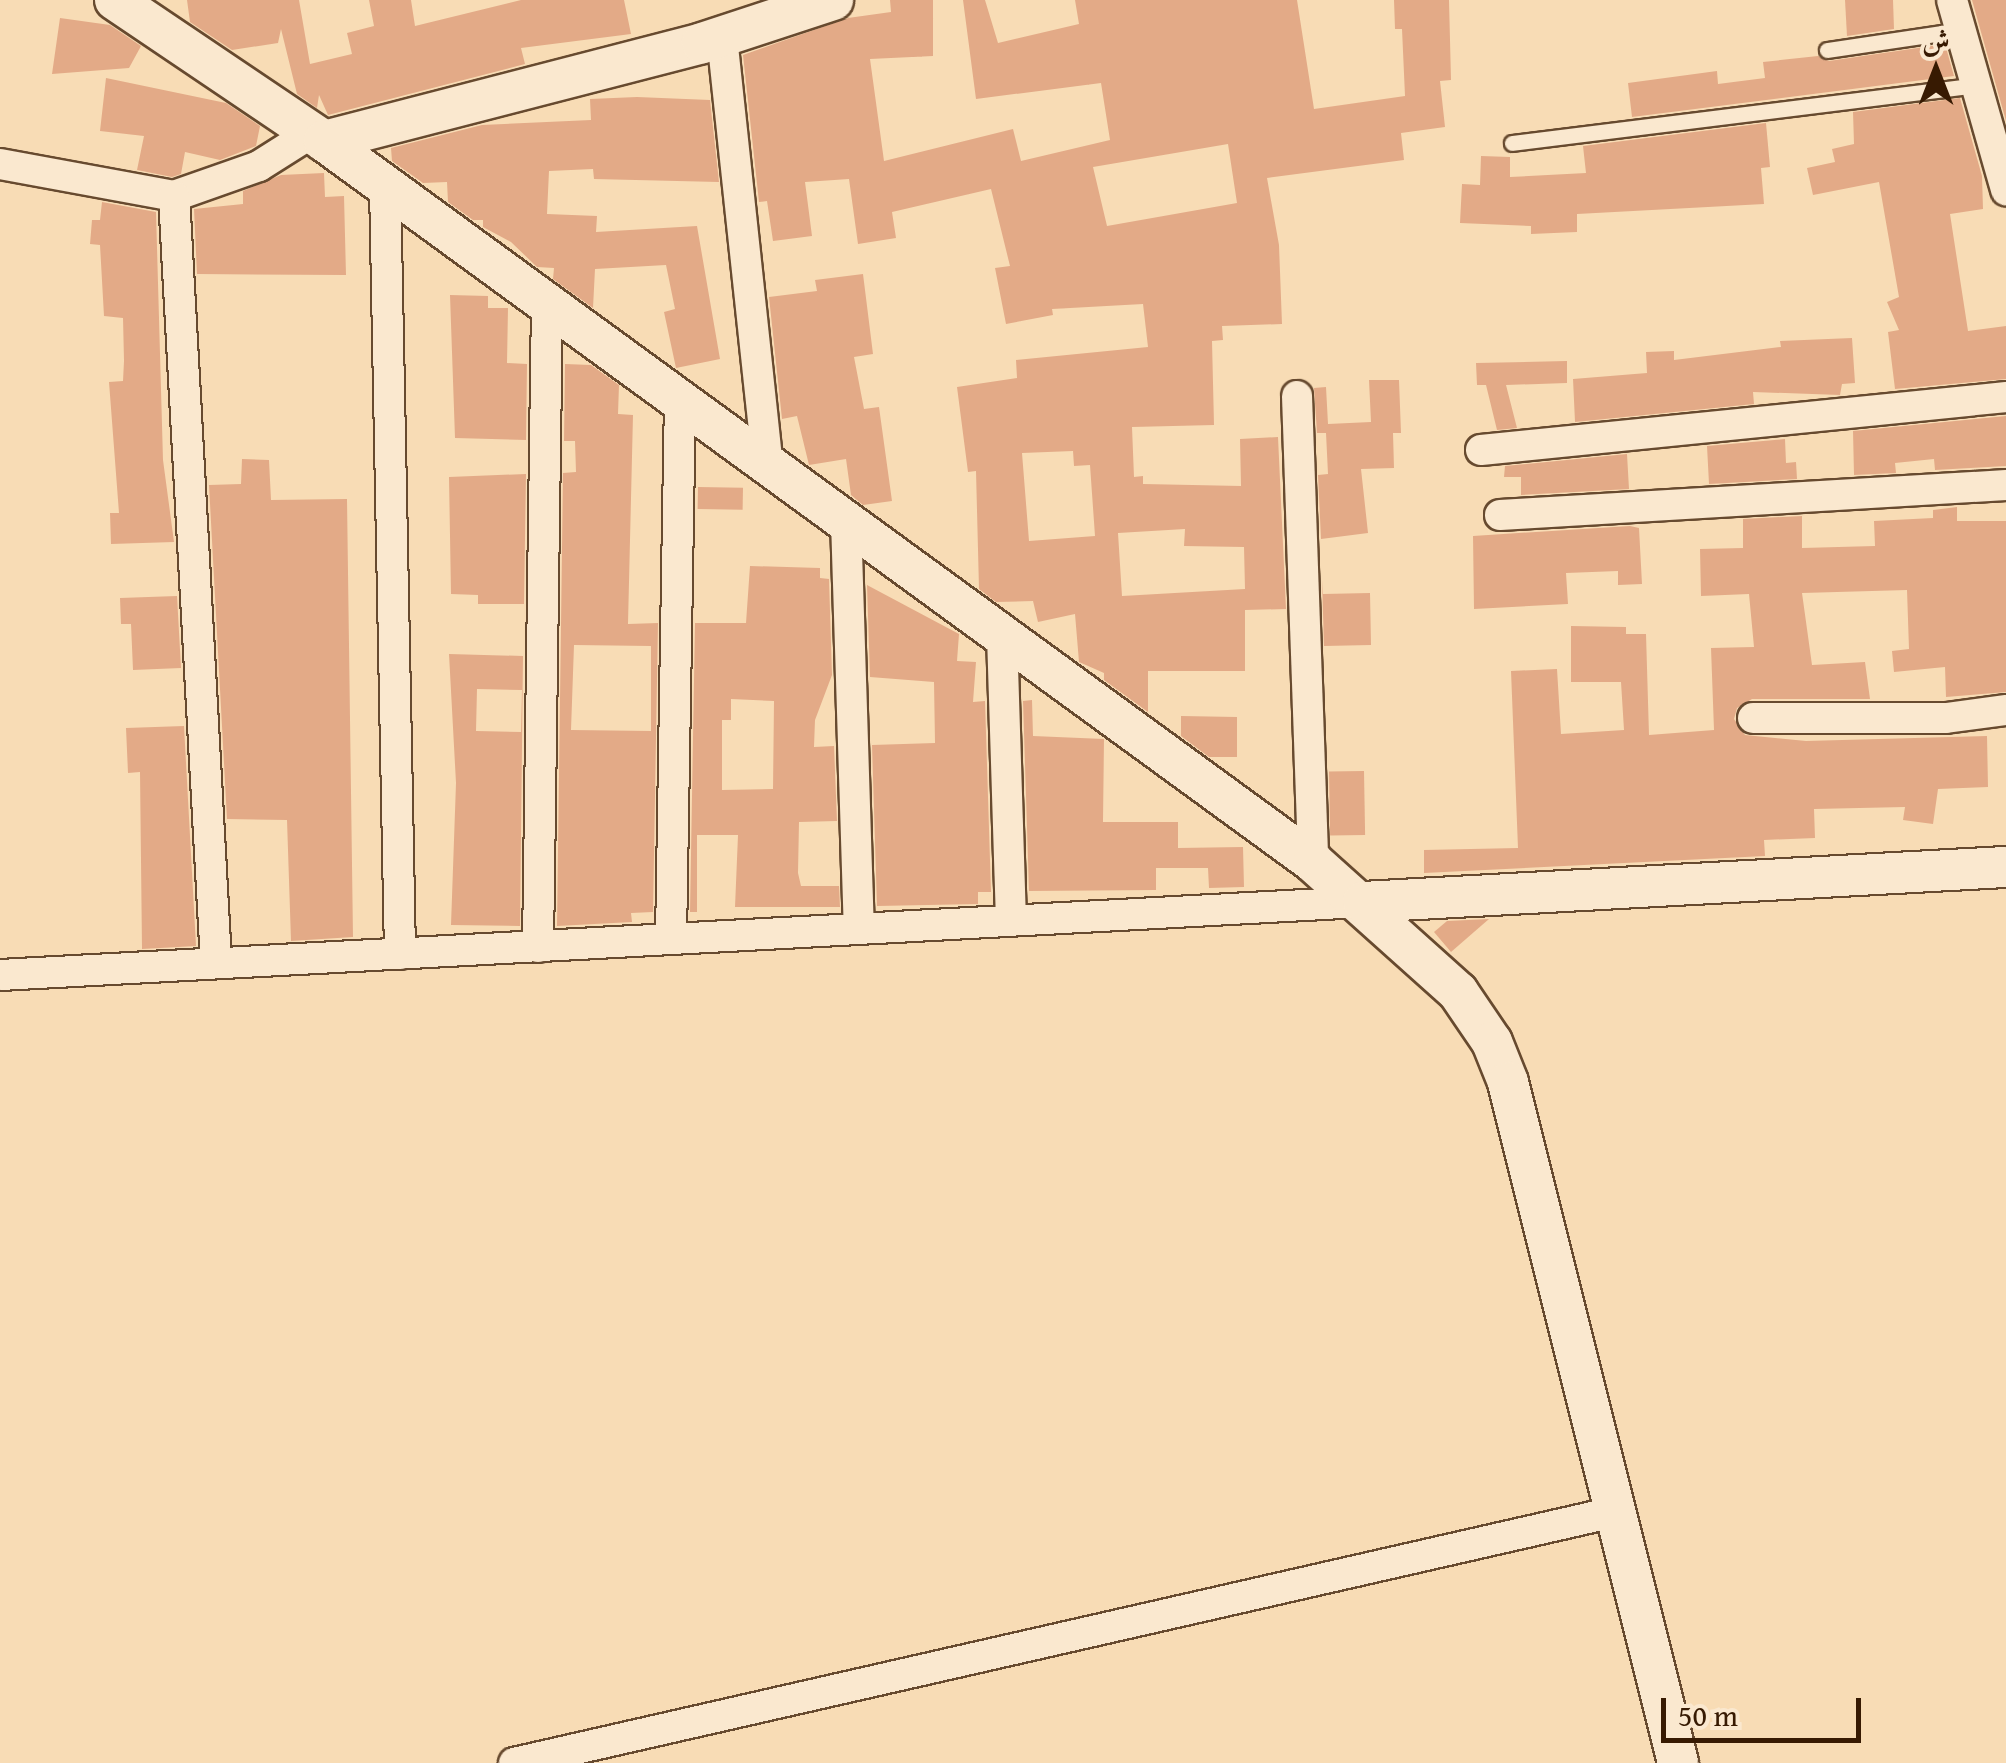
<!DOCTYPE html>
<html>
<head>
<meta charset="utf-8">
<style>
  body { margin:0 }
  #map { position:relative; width:2006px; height:1763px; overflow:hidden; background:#f8dcb5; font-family:"Gentium Book Plus",Amiri,serif }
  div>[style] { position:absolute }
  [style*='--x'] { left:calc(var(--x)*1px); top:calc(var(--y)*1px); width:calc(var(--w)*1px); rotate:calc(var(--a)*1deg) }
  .building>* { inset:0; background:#e3aa87; transform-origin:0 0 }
  .roads { filter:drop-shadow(2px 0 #674a2f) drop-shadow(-2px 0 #674a2f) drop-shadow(0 2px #674a2f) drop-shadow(0 -2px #674a2f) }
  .lane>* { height:15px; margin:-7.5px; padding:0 7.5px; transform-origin:7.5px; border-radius:7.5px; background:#fae8cf }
  .street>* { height:30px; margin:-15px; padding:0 15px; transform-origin:15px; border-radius:15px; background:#fae8cf }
  .secondary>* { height:40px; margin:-20px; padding:0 20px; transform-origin:20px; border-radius:20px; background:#fae8cf }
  span { translate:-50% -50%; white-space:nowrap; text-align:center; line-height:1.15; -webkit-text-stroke:9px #fae8cf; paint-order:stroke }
  .north { position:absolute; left:1886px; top:20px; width:100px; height:100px; -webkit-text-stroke:8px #fae8cf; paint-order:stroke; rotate:0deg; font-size:28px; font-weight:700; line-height:40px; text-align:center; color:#371a02 }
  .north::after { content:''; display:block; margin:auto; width:35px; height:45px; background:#371a02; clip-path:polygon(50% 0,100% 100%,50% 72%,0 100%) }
  .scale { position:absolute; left:1661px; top:1698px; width:200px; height:45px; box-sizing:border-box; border:5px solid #371a02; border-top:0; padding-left:12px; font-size:30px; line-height:35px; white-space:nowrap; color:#371a02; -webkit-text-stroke:8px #fae8cf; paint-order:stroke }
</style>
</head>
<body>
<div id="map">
  <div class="building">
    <i style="clip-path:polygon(187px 0,299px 0,310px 64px,352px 54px,347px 33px,374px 26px,369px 0,411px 0,415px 26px,521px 0,624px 0,631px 34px,521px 48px,525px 64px,328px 115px,319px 95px,317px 108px,297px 94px,281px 29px,278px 43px,232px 50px,190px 22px)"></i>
    <i style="clip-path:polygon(evenodd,890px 0,933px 0,933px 56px,870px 59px,884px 161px,1013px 129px,1021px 161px,1110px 140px,1101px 83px,976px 99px,963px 0,985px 0,998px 43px,1079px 24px,1075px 0,1297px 0,1314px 109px,1405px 96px,1402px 29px,1395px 29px,1394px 0,1449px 0,1451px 80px,1440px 81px,1445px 127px,1401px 133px,1404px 160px,1267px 178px,1279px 245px,1282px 324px,1222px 326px,1223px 340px,1212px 341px,1214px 425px,1132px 427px,1134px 477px,1143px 476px,1143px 484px,1241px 486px,1240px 439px,1278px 437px,1286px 609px,1245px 610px,1245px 671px,1148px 671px,1148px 712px,1104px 680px,1104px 673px,1079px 662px,1075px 614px,1038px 622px,1033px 601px,996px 602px,979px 589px,976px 471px,968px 472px,957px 387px,1017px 378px,1016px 360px,1148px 347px,1143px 304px,1052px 309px,1053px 315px,1006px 324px,995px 268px,1010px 266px,991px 189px,892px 212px,896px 238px,858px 244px,849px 179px,805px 182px,812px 236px,773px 241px,767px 201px,759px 202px,743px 55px,848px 18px,891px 12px,890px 0,1228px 144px,1237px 203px,1107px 226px,1093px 167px,1228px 144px,890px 0,1073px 451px,1074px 466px,1090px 465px,1095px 536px,1029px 541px,1022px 453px,1073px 451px,890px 0,1185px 529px,1184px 546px,1244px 547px,1245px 589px,1122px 596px,1118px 533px,1185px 529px)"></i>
    <i style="clip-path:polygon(1845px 0,1893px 0,1894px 29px,1847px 36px)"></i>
    <i style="clip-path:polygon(1972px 0,2006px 0,2006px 121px)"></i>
    <i style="clip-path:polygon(60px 18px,110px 25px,141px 46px,129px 68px,52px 74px)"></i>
    <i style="clip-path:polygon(1945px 44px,1954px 76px,1632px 117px,1628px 83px,1717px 71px,1718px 84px,1765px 78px,1763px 62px,1818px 56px,1829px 61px)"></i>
    <i style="clip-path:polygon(106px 78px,226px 103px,260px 126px,256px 146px,220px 160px,185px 152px,181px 174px,172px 177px,137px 170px,144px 136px,100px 131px)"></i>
    <i style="clip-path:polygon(637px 97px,710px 100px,719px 182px,594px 179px,593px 169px,549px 171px,547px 214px,597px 216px,596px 232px,697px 226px,720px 359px,676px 368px,664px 312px,675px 309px,666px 265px,595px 269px,593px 308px,553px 279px,554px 268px,537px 267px,511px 242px,483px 227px,483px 220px,473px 220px,448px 202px,447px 182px,423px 183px,392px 161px,391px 148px,482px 125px,591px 120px,590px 99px)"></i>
    <i style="clip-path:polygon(1960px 98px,1982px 176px,1983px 209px,1950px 214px,1968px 331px,2006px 326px,2006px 379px,1895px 389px,1888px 332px,1899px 330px,1887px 302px,1899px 297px,1879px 182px,1813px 195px,1807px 168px,1835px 162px,1832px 149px,1854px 144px,1853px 112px)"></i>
    <i style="clip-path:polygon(1766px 123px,1770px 167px,1761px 168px,1764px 204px,1577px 214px,1577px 232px,1531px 234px,1531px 226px,1460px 223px,1462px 184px,1480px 185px,1481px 156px,1510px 157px,1510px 177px,1586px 173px,1583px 146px)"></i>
    <i style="clip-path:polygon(324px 173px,325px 197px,344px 196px,346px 275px,197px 274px,194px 209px,243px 204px,243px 191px,281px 175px)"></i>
    <i style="clip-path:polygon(102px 202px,156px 212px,163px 460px,174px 542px,111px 544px,110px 513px,119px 513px,109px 382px,123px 381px,124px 361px,123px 318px,104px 316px,100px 245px,90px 244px,92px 220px,100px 220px)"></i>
    <i style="clip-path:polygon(863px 274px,873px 354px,854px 357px,864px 409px,879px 407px,892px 501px,863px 505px,851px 495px,846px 459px,809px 465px,797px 416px,782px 419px,769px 297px,817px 291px,815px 280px)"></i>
    <i style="clip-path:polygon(450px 295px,488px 296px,488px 308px,508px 308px,507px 363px,527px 364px,526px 440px,455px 438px)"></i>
    <i style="clip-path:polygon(1852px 338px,1855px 383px,1842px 384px,1840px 395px,1753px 392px,1754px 404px,1575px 422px,1573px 379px,1647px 373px,1646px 352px,1674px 351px,1674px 360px,1781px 347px,1780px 341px)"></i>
    <i style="clip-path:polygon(1567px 361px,1567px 383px,1506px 385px,1517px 428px,1497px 430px,1486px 385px,1477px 385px,1476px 363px)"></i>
    <i style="clip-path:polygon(evenodd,565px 364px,591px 365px,619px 385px,618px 414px,633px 415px,628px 624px,658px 623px,653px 912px,631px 913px,632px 922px,557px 926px,563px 473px,576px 472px,575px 441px,564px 441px,565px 364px,574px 645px,651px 646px,651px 731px,571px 730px,574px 645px)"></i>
    <i style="clip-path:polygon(1369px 380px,1399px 380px,1401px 433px,1393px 433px,1394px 468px,1361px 469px,1368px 533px,1321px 539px,1318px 475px,1328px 474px,1326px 433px,1317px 433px,1314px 388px,1326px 387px,1328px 424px,1371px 422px)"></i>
    <i style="clip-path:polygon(2006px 416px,2006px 466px,1935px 470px,1934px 459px,1895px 463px,1896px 473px,1854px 475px,1853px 431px)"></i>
    <i style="clip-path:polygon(1785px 439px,1786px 463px,1796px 462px,1797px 479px,1709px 484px,1707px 446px)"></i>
    <i style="clip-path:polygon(1627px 454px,1629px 489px,1521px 495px,1521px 477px,1504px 477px,1505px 466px)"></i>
    <i style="clip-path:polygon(242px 459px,269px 460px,271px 500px,347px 499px,353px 937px,291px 941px,287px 820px,227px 819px,209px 485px,241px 484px)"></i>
    <i style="clip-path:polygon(526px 474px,524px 604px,478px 604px,478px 595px,451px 594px,449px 477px)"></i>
    <i style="left:698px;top:487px;width:45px;height:22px;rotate:1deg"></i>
    <i style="clip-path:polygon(1957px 507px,1957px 521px,2006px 521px,2006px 692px,1946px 697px,1945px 667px,1894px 672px,1892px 651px,1909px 649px,1907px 590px,1802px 593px,1812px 665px,1865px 662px,1870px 699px,1752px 699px,1737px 708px,1734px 719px,1745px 735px,1806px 741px,1987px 736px,1988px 787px,1938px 789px,1933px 824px,1903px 820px,1905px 807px,1814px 809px,1815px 838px,1764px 840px,1765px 856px,1424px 873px,1424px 850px,1518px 848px,1511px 671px,1557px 669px,1561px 734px,1624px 730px,1621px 682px,1571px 682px,1571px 626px,1626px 627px,1626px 634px,1646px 634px,1649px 735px,1714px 730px,1711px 648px,1754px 647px,1749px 594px,1701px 596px,1700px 549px,1743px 548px,1743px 519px,1802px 516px,1802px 548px,1875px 546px,1874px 521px,1933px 518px,1933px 510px)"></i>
    <i style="clip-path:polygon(1630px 526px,1639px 528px,1642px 584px,1618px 585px,1618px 571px,1566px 573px,1568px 604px,1474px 609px,1473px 536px)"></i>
    <i style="clip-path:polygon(evenodd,750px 566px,820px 568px,820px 578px,829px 579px,832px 675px,815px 720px,814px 747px,834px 746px,837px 821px,799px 822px,798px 873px,801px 886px,839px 886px,840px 907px,735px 907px,738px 835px,697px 835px,697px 912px,690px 912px,695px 623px,746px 623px,750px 566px,731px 699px,774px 701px,773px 789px,722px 790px,722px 720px,731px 720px,731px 699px)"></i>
    <i style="clip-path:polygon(1322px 580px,1323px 594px,1370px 593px,1371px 645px,1324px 646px)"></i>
    <i style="clip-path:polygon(867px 585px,959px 634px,957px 661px,976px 662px,973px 702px,985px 701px,991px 892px,978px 892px,978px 904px,877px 906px,872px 745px,935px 743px,934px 682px,870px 677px)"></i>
    <i style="clip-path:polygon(177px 596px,181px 668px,133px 670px,131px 624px,121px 624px,120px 598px)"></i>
    <i style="clip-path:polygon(evenodd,449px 654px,523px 656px,520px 926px,451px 925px,456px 783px,449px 654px,477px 689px,522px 690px,521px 732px,476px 731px,477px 689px)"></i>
    <i style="clip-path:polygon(1032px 700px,1033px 736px,1104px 739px,1103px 822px,1178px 822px,1178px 848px,1243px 847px,1244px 887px,1209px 888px,1208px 868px,1156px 868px,1156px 890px,1029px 891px,1023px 701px)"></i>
    <i style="clip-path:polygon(1181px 716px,1237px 717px,1237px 757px,1209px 757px,1181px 736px)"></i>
    <i style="clip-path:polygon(184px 726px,196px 946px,142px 949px,140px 772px,128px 773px,126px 728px)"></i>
    <i style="left:1364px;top:771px;width:64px;height:35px;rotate:89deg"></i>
    <i style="clip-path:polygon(1489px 919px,1451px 952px,1434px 932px,1447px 921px)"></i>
  </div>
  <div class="roads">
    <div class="lane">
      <i style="--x:1827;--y:50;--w:136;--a:-8.4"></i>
      <i style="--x:1512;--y:143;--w:469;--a:-7.1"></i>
    </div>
    <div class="street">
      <i style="--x:1952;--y:0;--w:198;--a:74.1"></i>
      <i style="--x:722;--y:37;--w:430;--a:83.9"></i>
      <i style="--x:0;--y:164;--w:177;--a:10.4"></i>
      <i style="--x:174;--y:196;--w:90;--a:-19.4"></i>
      <i style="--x:259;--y:166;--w:58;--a:-32.3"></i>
      <i style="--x:385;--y:186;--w:768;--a:88.88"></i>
      <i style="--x:174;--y:196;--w:767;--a:86.86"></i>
      <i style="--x:1297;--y:396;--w:466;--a:88"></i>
      <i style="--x:1481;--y:450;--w:528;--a:-5.76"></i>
      <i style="--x:1500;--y:515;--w:507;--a:-3.39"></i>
      <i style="--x:846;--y:520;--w:409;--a:88.2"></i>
      <i style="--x:1002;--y:635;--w:286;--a:88.2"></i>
      <i style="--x:1753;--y:718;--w:193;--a:0"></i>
      <i style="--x:1946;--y:718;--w:61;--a:-7.6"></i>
      <i style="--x:671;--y:939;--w:541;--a:-89.05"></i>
      <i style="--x:538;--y:947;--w:647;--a:-89.2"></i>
      <i style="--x:0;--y:975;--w:1365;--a:-3.07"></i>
      <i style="--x:514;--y:1763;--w:1133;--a:-12.85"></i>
    </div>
    <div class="secondary">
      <i style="--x:115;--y:0;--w:252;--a:34"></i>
      <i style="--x:324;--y:141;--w:390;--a:-14.5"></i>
      <i style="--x:702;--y:43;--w:138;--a:-18.2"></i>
      <i style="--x:324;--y:141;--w:1224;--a:36.09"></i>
      <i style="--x:1313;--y:862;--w:195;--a:41.9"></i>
      <i style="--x:1458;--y:992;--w:60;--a:55.8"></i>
      <i style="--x:1492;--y:1042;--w:43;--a:68.2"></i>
      <i style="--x:1508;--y:1082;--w:702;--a:75.98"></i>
      <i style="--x:1363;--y:902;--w:644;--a:-3.12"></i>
    </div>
  </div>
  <div class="north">ش</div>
  <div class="scale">50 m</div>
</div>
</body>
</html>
